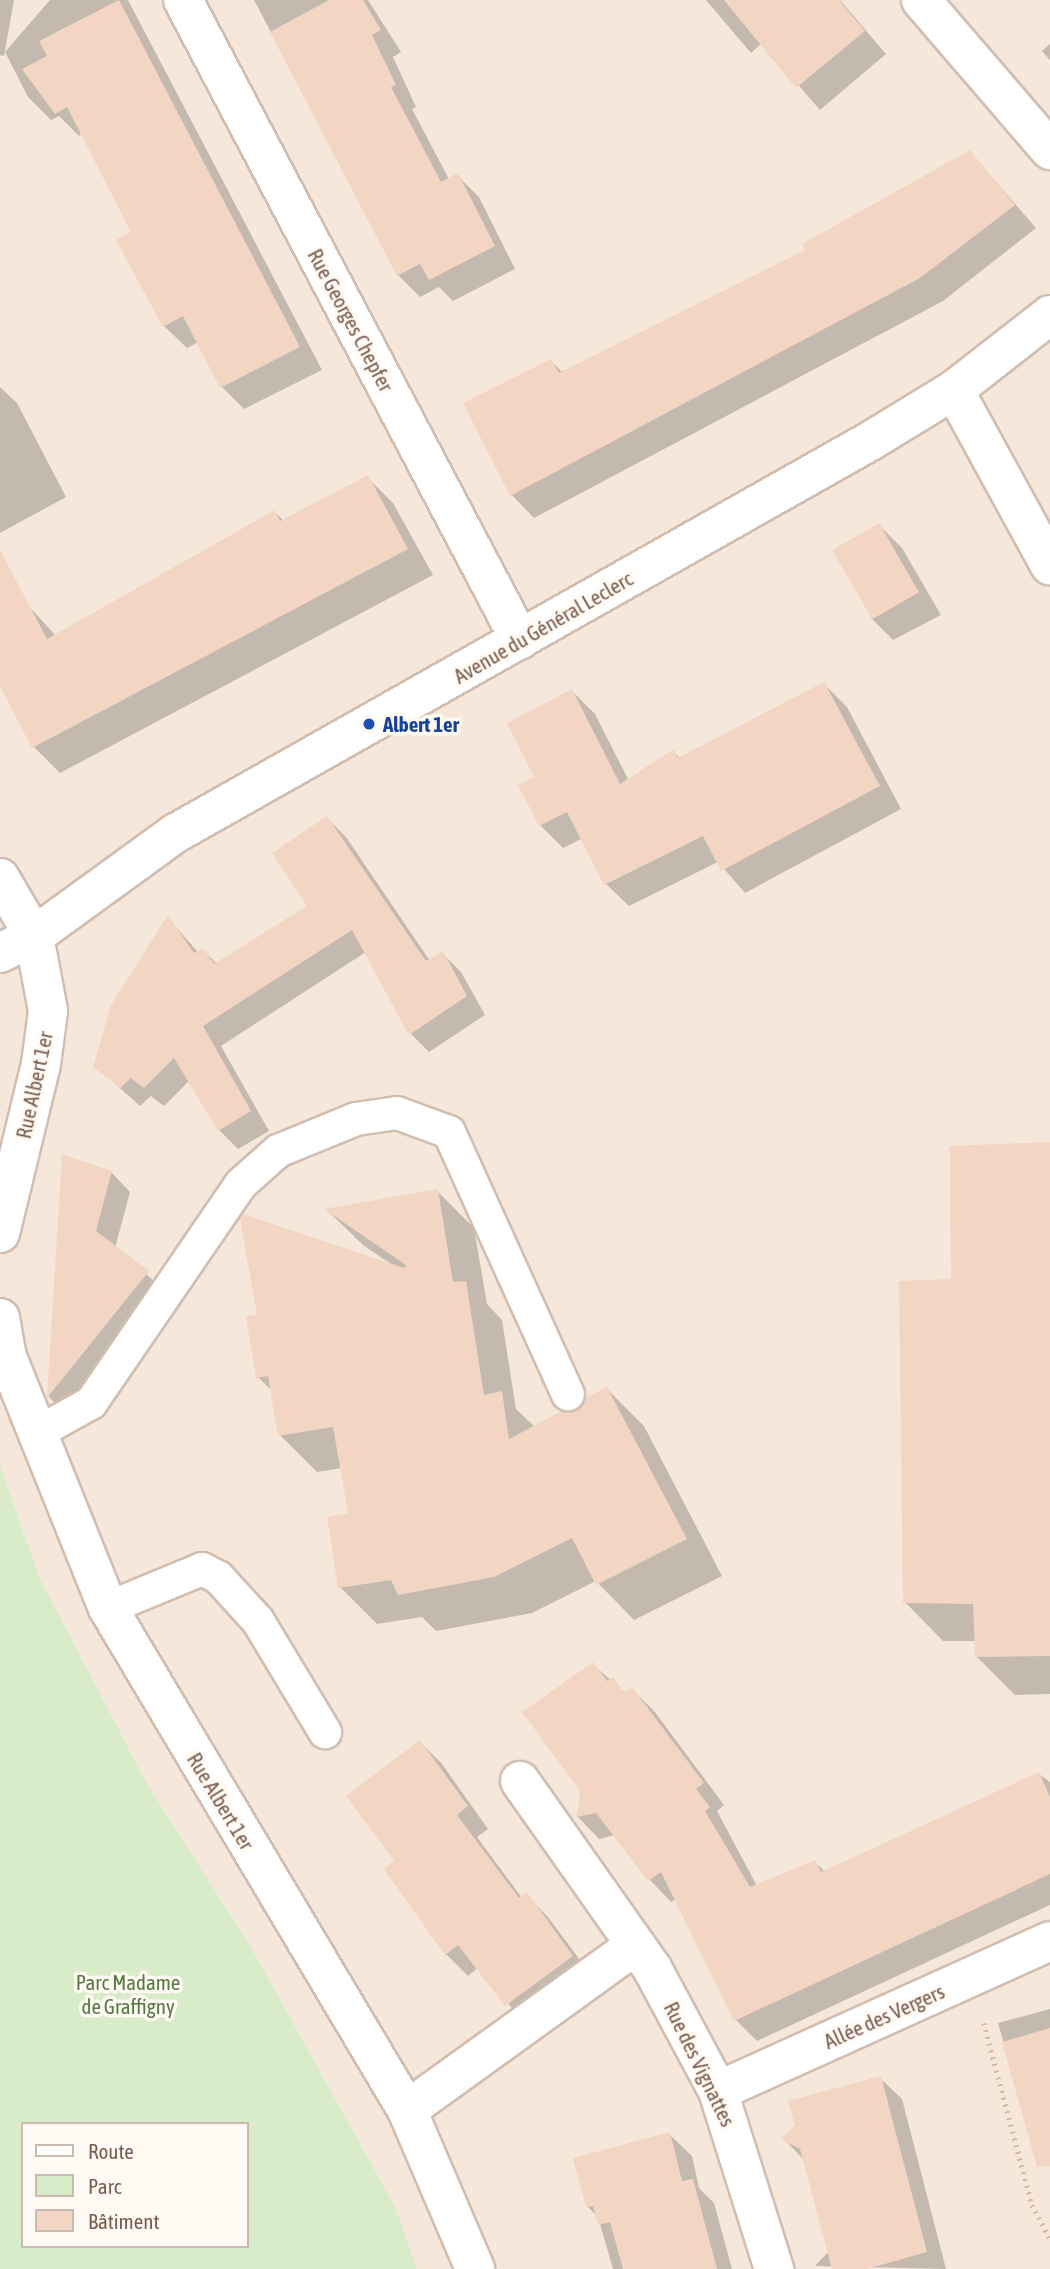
<!DOCTYPE html>
<html>
<head>
<meta charset="utf-8">
<style>
  body { margin:0 }
  #map { position:relative; width:1050px; height:2269px; overflow:hidden; background:#fdf6ec; font-family:"Asap Condensed",sans-serif }
  div>[style] { position:absolute }
  [style*='--x'] { left:calc(var(--x)*1px); top:calc(var(--y)*1px); width:calc(var(--w)*1px); rotate:calc(var(--a)*1deg) }
  .residential>* { inset:0; background:#f5e8da }
  .green>* { inset:0; background:#d8ecc9 }
  .shadow>* { inset:0; background:#0003 }
  .building>* { inset:0; background:#f3d5c3; transform-origin:0 0 }
  .path>* { height:4.5px; margin-top:-2.25px; transform-origin:0; background:repeating-linear-gradient(90deg,#d9b8a5 0 2px,transparent 0 7px) }
  .roads { filter:drop-shadow(2px 0 #d1beb0) drop-shadow(-2px 0 #d1beb0) drop-shadow(0 2px #d1beb0) drop-shadow(0 -2px #d1beb0) }
  .service>* { height:32px; margin:-16px; padding:0 16px; transform-origin:16px; border-radius:16px; background:#fff }
  .minor>* { height:38px; margin:-19px; padding:0 19px; transform-origin:19px; border-radius:19px; background:#fff }
  .tertiary>* { height:38px; margin:-19px; padding:0 19px; transform-origin:19px; border-radius:19px; background:#fff }
  .dots>* { width:19px; height:19px; translate:-50% -50%; box-sizing:border-box; border:4px solid #fffaf3; border-radius:50% }
  span { translate:-50% -50%; white-space:nowrap; text-align:center; line-height:1.15; -webkit-text-stroke:7px #fffaf3; paint-order:stroke }
  .street-label { font-size:21px; color:#7a5c4d }
  .transit-label { font-size:21px; color:#164399; font-weight:700 }
  .left { translate:0 -50%; text-align:left }
  .park-label { font-size:21px; color:#537a41 }
  .legend { position:absolute; left:21px; top:2122px; width:228px; height:126px; box-sizing:border-box; background:#fffaf3; border:2px solid #cabbb1; margin:0; padding:9px 12px; list-style:none; font-size:21px; color:#7a5c4d }
  .legend li { display:flex; align-items:center; gap:14px; height:35px }
  .legend b { width:35px; border:2px solid #cabbb1 }
</style>
</head>
<body>
<div id="map">
  <div class="residential">
    <i style="clip-path:polygon(evenodd,0 0,1050px 0,1050px 2269px,0 2269px,0 0,23px 2124px,247px 2124px,247px 2246px,23px 2246px,23px 2124px)"></i>
  </div>
  <div class="green">
    <i style="clip-path:polygon(evenodd,0 1466px,40px 1579px,147px 1784px,253px 1951px,395px 2207px,417px 2269px,0 2269px,0 1466px,23px 2124px,247px 2124px,247px 2246px,23px 2246px,23px 2124px)"></i>
  </div>
  <div class="shadow">
    <i style="clip-path:polygon(0 0,14px 0,4px 56px,0 55px)"></i>
    <i style="clip-path:polygon(50px 0,128px 0,322px 370px,244px 409px,222px 387px,198px 342px,187px 348px,164px 326px,133px 233px,83px 133px,79px 136px,59px 116px,51px 120px,28px 97px,5px 52px)"></i>
    <i style="clip-path:polygon(254px 0,368px 0,401px 52px,393px 57px,416px 107px,412px 109px,449px 179px,457px 175px,479px 197px,515px 269px,453px 301px,439px 287px,420px 297px,398px 275px)"></i>
    <i style="clip-path:polygon(706px 0,840px 0,886px 54px,820px 110px,762px 43px,751px 53px)"></i>
    <i style="clip-path:polygon(1050px 44px,1050px 60px,1042px 51px)"></i>
    <i style="clip-path:polygon(970px 152px,1036px 228px,943px 301px,534px 518px,512px 495px,551px 361px,563px 373px,808px 251px)"></i>
    <i style="clip-path:polygon(0 387px,17px 403px,66px 497px,0 533px)"></i>
    <i style="clip-path:polygon(367px 477px,393px 503px,433px 575px,60px 773px,34px 747px,0 682px,0 617px,26px 603px,56px 636px,275px 512px,284px 521px)"></i>
    <i style="clip-path:polygon(879px 525px,902px 548px,941px 615px,893px 640px,871px 618px)"></i>
    <i style="clip-path:polygon(824px 684px,847px 707px,901px 809px,745px 893px,718px 862px,629px 906px,606px 884px,583px 838px,563px 848px,540px 825px,536px 778px,572px 691px,595px 714px,629px 781px,674px 752px,681px 759px)"></i>
    <i style="clip-path:polygon(327px 818px,346px 837px,430px 961px,442px 953px,461px 972px,485px 1015px,429px 1052px,410px 1033px,366px 952px,221px 1046px,269px 1131px,238px 1149px,219px 1130px,190px 1080px,164px 1106px,151px 1096px,140px 1106px,95px 1066px,168px 918px,198px 952px,203px 950px,217px 964px,309px 906px)"></i>
    <i style="clip-path:polygon(1050px 1144px,1050px 1694px,1015px 1695px,976px 1656px,976px 1641px,943px 1641px,905px 1602px,953px 1281px)"></i>
    <i style="clip-path:polygon(64px 1156px,111px 1172px,130px 1192px,115px 1248px,167px 1292px,67px 1416px,49px 1397px)"></i>
    <i style="clip-path:polygon(437px 1191px,474px 1228px,487px 1304px,502px 1320px,516px 1409px,535px 1427px,577px 1412px,607px 1389px,644px 1426px,722px 1576px,634px 1620px,596px 1581px,532px 1613px,436px 1631px,422px 1617px,377px 1624px,340px 1587px,350px 1514px,342px 1468px,317px 1472px,280px 1435px,273px 1392px,258px 1377px,259px 1316px,391px 1264px,363px 1245px,327px 1210px)"></i>
    <i style="clip-path:polygon(592px 1664px,626px 1693px,632px 1689px,654px 1711px,724px 1805px,717px 1811px,757px 1886px,815px 1862px,825px 1872px,1039px 1774px,1050px 1782px,1050px 1905px,757px 2041px,735px 2019px,676px 1899px,671px 1902px,650px 1880px,615px 1835px,599px 1839px,578px 1817px)"></i>
    <i style="clip-path:polygon(420px 1742px,442px 1764px,488px 1829px,477px 1837px,522px 1898px,526px 1895px,548px 1917px,594px 1979px,528px 2027px,478px 1968px,468px 1976px,446px 1954px,397px 1861px)"></i>
    <i style="clip-path:polygon(1050px 2009px,1050px 2161px,1032px 2142px,998px 2023px)"></i>
    <i style="clip-path:polygon(880px 2078px,902px 2099px,946px 2269px,815px 2266px,829px 2251px,804px 2160px,784px 2139px)"></i>
    <i style="clip-path:polygon(669px 2134px,692px 2156px,699px 2188px,714px 2203px,732px 2269px,613px 2269px,598px 2217px,587px 2206px)"></i>
  </div>
  <div class="building">
    <i style="clip-path:polygon(119px 0,300px 347px,220px 388px,183px 316px,163px 327px,116px 240px,131px 232px,67px 107px,55px 114px,22px 69px,47px 56px,39px 41px)"></i>
    <i style="clip-path:polygon(329px 0,363px 0,381px 30px,372px 35px,396px 85px,391px 87px,441px 182px,458px 173px,495px 246px,429px 280px,420px 264px,397px 276px,270px 32px)"></i>
    <i style="clip-path:polygon(724px 0,839px 0,865px 31px,796px 88px)"></i>
    <i style="clip-path:polygon(970px 150px,1015px 205px,920px 278px,510px 496px,463px 403px,551px 359px,559px 373px,805px 250px,802px 244px)"></i>
    <i style="clip-path:polygon(368px 475px,408px 549px,32px 748px,0 686px,0 550px,47px 639px,275px 510px,280px 521px)"></i>
    <i style="left:879px;top:523px;width:80px;height:54px;rotate:60deg"></i>
    <i style="clip-path:polygon(824px 682px,880px 786px,721px 871px,703px 836px,604px 885px,567px 812px,539px 826px,518px 785px,534px 777px,507px 723px,572px 689px,620px 784px,674px 749px,678px 758px)"></i>
    <i style="clip-path:polygon(327px 816px,426px 961px,443px 951px,467px 996px,409px 1035px,352px 930px,203px 1026px,251px 1111px,218px 1131px,174px 1058px,144px 1088px,131px 1078px,120px 1088px,93px 1067px,111px 1005px,168px 915px,194px 953px,203px 948px,214px 964px,307px 906px,272px 853px)"></i>
    <i style="clip-path:polygon(1050px 1142px,1050px 1656px,975px 1657px,973px 1604px,903px 1603px,899px 1281px,951px 1279px,950px 1146px)"></i>
    <i style="clip-path:polygon(62px 1154px,112px 1171px,96px 1231px,149px 1271px,47px 1398px)"></i>
    <i style="clip-path:polygon(438px 1189px,453px 1282px,466px 1281px,484px 1395px,502px 1391px,509px 1439px,562px 1411px,576px 1410px,585px 1398px,607px 1387px,687px 1539px,596px 1585px,572px 1538px,494px 1577px,398px 1595px,391px 1580px,338px 1588px,327px 1517px,348px 1513px,333px 1427px,278px 1436px,268px 1376px,256px 1378px,246px 1316px,257px 1315px,240px 1219px,243px 1214px,404px 1268px,406px 1265px,324px 1209px)"></i>
    <i style="clip-path:polygon(593px 1662px,607px 1681px,613px 1677px,624px 1692px,632px 1687px,704px 1783px,696px 1789px,710px 1807px,705px 1811px,750px 1887px,815px 1860px,821px 1872px,1039px 1772px,1050px 1797px,1050px 1874px,734px 2021px,661px 1872px,648px 1881px,596px 1813px,576px 1817px,581px 1792px,522px 1712px)"></i>
    <i style="clip-path:polygon(420px 1740px,468px 1806px,457px 1815px,519px 1898px,527px 1892px,573px 1956px,505px 2006px,458px 1945px,445px 1955px,384px 1869px,394px 1861px,346px 1796px)"></i>
    <i style="clip-path:polygon(1050px 2028px,1050px 2166px,1037px 2167px,1002px 2042px)"></i>
    <i style="clip-path:polygon(881px 2076px,927px 2252px,867px 2269px,832px 2269px,800px 2149px,781px 2139px,795px 2125px,788px 2101px)"></i>
    <i style="clip-path:polygon(670px 2132px,682px 2181px,693px 2179px,717px 2269px,623px 2269px,610px 2222px,598px 2225px,593px 2206px,586px 2207px,573px 2158px)"></i>
  </div>
  <div class="path">
    <i style="--x:984;--y:2023;--w:188;--a:75.2"></i>
    <i style="--x:1032;--y:2205;--w:38;--a:62"></i>
  </div>
  <div class="roads">
    <div class="service">
      <i style="--x:37;--y:1433;--w:62;--a:-29.1"></i>
      <i style="--x:91;--y:1403;--w:265;--a:-55.6"></i>
      <i style="--x:241;--y:1184;--w:50;--a:-41.7"></i>
      <i style="--x:278;--y:1151;--w:84;--a:-22.3"></i>
      <i style="--x:356;--y:1119;--w:41;--a:-8.3"></i>
      <i style="--x:397;--y:1113;--w:55;--a:20.1"></i>
      <i style="--x:449;--y:1132;--w:288;--a:65.6"></i>
      <i style="--x:108;--y:1608;--w:102;--a:-22.5"></i>
      <i style="--x:202;--y:1569;--w:18;--a:27"></i>
      <i style="--x:218;--y:1577;--w:59;--a:47.7"></i>
      <i style="--x:258;--y:1621;--w:130;--a:58.9"></i>
    </div>
    <div class="minor">
      <i style="--x:183;--y:0;--w:723;--a:62.23"></i>
      <i style="--x:921;--y:0;--w:198;--a:49.3"></i>
      <i style="--x:954;--y:390;--w:200;--a:61.3"></i>
      <i style="--x:0;--y:878;--w:67;--a:59.6"></i>
      <i style="--x:34;--y:936;--w:76;--a:79.4"></i>
      <i style="--x:48;--y:1011;--w:53;--a:97.5"></i>
      <i style="--x:41;--y:1064;--w:174;--a:103.6"></i>
      <i style="--x:0;--y:1318;--w:40;--a:80"></i>
      <i style="--x:7;--y:1357;--w:271;--a:68.1"></i>
      <i style="--x:108;--y:1608;--w:584;--a:59.22"></i>
      <i style="--x:407;--y:2110;--w:173;--a:66.8"></i>
      <i style="--x:520;--y:1781;--w:229;--a:54.8"></i>
      <i style="--x:652;--y:1968;--w:140;--a:61.8"></i>
      <i style="--x:718;--y:2091;--w:187;--a:72.5"></i>
      <i style="--x:718;--y:2091;--w:364;--a:-24.3"></i>
      <i style="--x:407;--y:2110;--w:282;--a:-35.8"></i>
    </div>
    <div class="tertiary">
      <i style="--x:0;--y:953;--w:38;--a:-27"></i>
      <i style="--x:34;--y:936;--w:175;--a:-36"></i>
      <i style="--x:176;--y:833;--w:799;--a:-29.45"></i>
      <i style="--x:872;--y:440;--w:96;--a:-31.4"></i>
      <i style="--x:954;--y:390;--w:122;--a:-38"></i>
    </div>
  </div>
  <div class="dots">
    <i style="left:369px;top:724px;background:#1a4fb4"></i>
  </div>
  <div class="street-label">
    <span style="left:351px;top:320px;rotate:62deg">Rue Georges Chepfer</span>
    <span style="left:543px;top:627px;rotate:-30deg">Avenue du Général Leclerc</span>
    <span style="left:34px;top:1085px;rotate:-78deg">Rue Albert 1er</span>
    <span style="left:221px;top:1801px;rotate:59deg">Rue Albert 1er</span>
    <span style="left:884px;top:2016px;rotate:-24deg">Allée des Vergers</span>
    <span style="left:700px;top:2064px;rotate:64deg">Rue des Vignattes</span>
  </div>
  <div class="transit-label">
    <span class="left" style="left:383px;top:724px">Albert 1er</span>
  </div>
  <div class="park-label">
    <span style="left:128px;top:1994px">Parc Madame<br>de Graffigny</span>
  </div>
  <ul class="legend">
  <li><b style="height:9px;background:#fff"></b>Route</li>
  <li><b style="height:19px;background:#d8ecc9"></b>Parc</li>
  <li><b style="height:19px;background:#f3d5c3"></b>Bâtiment</li>
  </ul>
</div>
</body>
</html>
